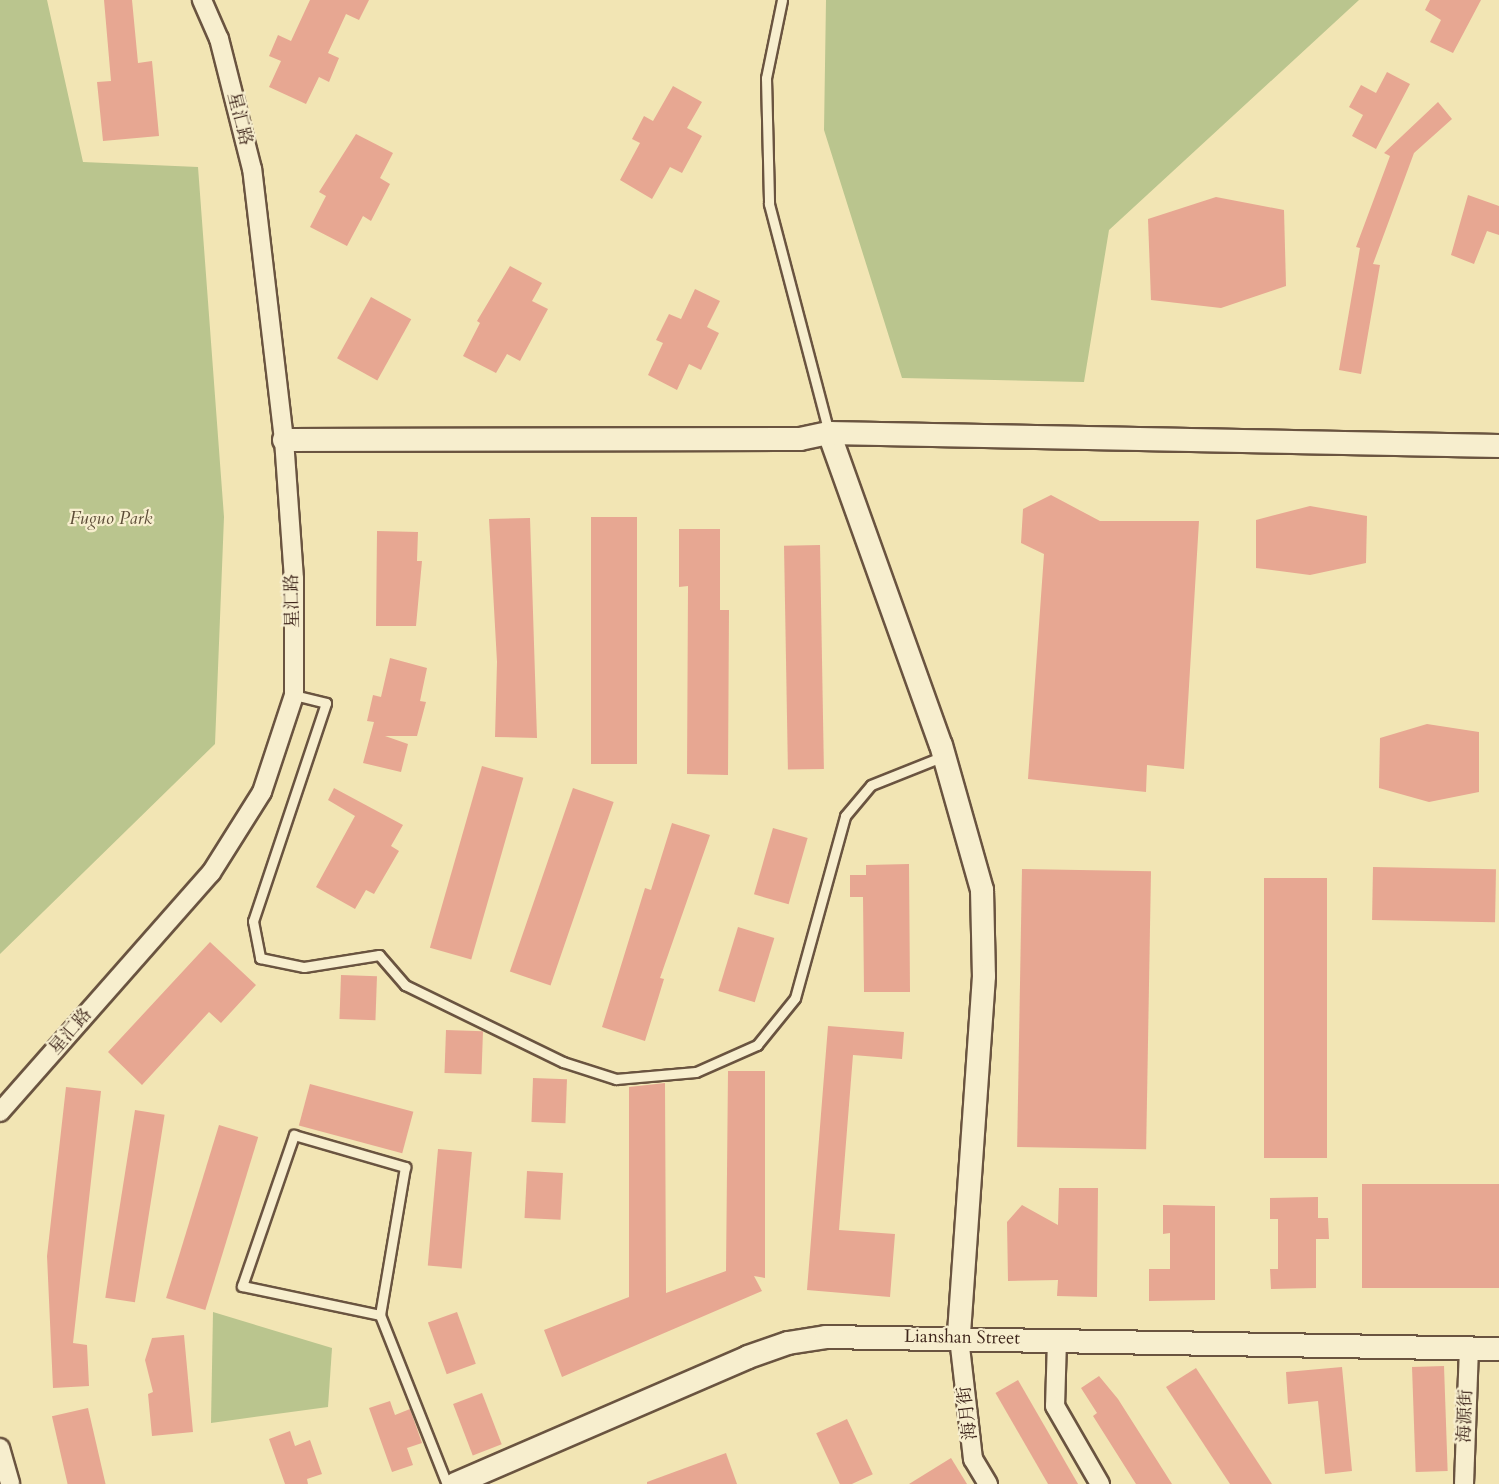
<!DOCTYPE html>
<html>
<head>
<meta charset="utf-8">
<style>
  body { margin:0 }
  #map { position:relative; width:1499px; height:1484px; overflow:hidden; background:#f2e5b4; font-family:Cardo,"Noto Serif SC",serif }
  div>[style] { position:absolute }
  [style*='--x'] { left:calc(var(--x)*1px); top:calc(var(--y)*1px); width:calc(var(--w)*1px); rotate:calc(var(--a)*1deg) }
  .green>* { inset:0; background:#bac58e }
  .building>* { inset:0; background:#e7a792; transform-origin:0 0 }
  .roads { filter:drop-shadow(2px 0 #6a5440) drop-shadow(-2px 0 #6a5440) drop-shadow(0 2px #6a5440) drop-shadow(0 -2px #6a5440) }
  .service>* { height:9px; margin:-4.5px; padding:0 4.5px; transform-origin:4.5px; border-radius:4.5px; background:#f7eece }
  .minor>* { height:18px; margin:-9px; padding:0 9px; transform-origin:9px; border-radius:9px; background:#f7eece }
  .tertiary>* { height:22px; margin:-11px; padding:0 11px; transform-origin:11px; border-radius:11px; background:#f7eece }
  span { translate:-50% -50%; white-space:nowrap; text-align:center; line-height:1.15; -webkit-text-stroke:4.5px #f7eece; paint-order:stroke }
  .street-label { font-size:18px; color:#3d241a }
  .park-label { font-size:18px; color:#5c4c37; font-style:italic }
</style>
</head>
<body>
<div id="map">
  <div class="green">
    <i style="clip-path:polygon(0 0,47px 0,83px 162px,198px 167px,224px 517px,215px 744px,0 954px)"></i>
    <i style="clip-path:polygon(826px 0,1359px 0,1109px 230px,1084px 382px,902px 378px,824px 130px)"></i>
    <i style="clip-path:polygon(213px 1312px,332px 1348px,328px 1407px,211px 1423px)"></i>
  </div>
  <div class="building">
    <i style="clip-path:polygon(104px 0,132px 0,138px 63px,152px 61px,159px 136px,103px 141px,97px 82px,111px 81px)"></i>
    <i style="clip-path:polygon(310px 0,369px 0,359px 20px,346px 14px,328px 53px,339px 58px,329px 82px,319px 77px,306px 104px,269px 87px,281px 61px,269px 56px,278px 35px,291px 41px)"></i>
    <i style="clip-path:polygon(1430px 0,1481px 0,1453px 53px,1430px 42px,1441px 20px,1425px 10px)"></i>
    <i style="clip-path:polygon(1387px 72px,1410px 84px,1376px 149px,1352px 136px,1363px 115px,1349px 107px,1361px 85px,1376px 93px)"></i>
    <i style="clip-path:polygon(673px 86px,702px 102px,687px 128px,702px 136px,682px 173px,670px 167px,652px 199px,620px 180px,640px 143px,632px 139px,644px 116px,653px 121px)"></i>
    <i style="clip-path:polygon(1438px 102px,1452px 119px,1414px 153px,1373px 264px,1380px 265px,1361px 374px,1339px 370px,1360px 248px,1356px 247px,1390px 156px,1384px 153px)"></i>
    <i style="clip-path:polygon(356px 134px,393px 153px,380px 178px,390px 184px,371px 221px,363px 216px,347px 246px,310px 227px,326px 196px,319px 192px)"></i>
    <i style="clip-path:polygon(1468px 195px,1499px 206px,1499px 235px,1487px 231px,1474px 264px,1451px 255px)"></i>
    <i style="clip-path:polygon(1216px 197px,1284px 210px,1286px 286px,1221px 308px,1151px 300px,1148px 219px)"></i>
    <i style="clip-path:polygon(510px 266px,542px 283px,532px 301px,548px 309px,520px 361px,507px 354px,496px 373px,463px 356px,480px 323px,477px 321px)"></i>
    <i style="clip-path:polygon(695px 289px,720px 301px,707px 327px,719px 333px,701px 370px,689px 364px,677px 390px,648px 375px,663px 343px,656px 340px,669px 314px,681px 319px)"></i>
    <i style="left:371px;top:297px;width:46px;height:70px;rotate:29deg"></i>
    <i style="clip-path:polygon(1051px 495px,1100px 521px,1199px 521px,1184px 769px,1147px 765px,1146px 792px,1028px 779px,1044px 554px,1021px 543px,1023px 509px)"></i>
    <i style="clip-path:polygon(1310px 506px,1367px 516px,1366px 563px,1310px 575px,1256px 568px,1256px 520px)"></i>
    <i style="left:591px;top:517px;width:46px;height:247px"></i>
    <i style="clip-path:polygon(530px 518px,537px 738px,495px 737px,497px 662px,489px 519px)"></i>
    <i style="clip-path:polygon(679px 529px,720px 529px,720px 610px,729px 610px,728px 775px,687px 774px,688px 586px,679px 587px)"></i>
    <i style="clip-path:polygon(377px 531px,418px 532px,417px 561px,422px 561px,416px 626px,376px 626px)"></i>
    <i style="left:820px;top:545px;width:224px;height:36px;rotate:89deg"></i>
    <i style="clip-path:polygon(390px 658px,427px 668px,420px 701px,426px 702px,417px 736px,385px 736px,408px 744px,401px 772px,363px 763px,374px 722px,367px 721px,373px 695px,381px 697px)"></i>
    <i style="clip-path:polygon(1427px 724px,1479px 732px,1479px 792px,1429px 802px,1379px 788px,1380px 738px)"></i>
    <i style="left:482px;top:766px;width:43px;height:189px;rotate:16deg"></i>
    <i style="clip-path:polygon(334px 788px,403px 825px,391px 846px,399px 851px,374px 894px,366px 890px,355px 909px,316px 887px,355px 816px,328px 800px)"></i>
    <i style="left:573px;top:788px;width:43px;height:194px;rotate:19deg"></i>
    <i style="clip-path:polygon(672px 823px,710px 835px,660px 978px,664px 979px,645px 1041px,602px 1027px,645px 888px,651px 890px)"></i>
    <i style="left:773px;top:828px;width:36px;height:69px;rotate:16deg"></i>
    <i style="clip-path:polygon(909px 864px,910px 992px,864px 992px,863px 897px,850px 897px,850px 875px,866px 875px,866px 865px)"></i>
    <i style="left:1373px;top:867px;width:123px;height:53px;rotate:1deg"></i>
    <i style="left:1022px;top:869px;width:129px;height:278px;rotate:1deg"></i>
    <i style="left:1264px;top:878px;width:63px;height:280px"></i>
    <i style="left:738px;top:927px;width:38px;height:67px;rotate:17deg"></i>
    <i style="clip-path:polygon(210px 942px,256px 985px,221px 1023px,209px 1012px,142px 1085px,108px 1052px)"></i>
    <i style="left:341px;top:975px;width:36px;height:44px;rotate:2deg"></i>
    <i style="clip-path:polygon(828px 1026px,904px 1032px,902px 1059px,853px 1055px,839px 1230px,895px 1234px,890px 1297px,807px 1290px)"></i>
    <i style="left:446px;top:1030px;width:37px;height:43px;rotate:2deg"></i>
    <i style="clip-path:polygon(728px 1071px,765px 1071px,765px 1278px,754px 1276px,762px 1291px,562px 1377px,544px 1330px,629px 1297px,629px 1087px,665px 1083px,666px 1293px,726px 1271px)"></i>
    <i style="left:533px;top:1078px;width:34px;height:44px;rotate:2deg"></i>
    <i style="left:310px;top:1084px;width:107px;height:43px;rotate:15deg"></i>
    <i style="clip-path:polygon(66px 1087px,101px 1091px,73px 1343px,87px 1345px,89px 1386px,53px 1388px,47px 1256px)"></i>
    <i style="left:135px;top:1110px;width:30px;height:190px;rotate:9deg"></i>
    <i style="left:219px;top:1125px;width:41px;height:181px;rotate:17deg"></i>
    <i style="left:438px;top:1149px;width:34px;height:117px;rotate:5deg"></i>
    <i style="left:527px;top:1171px;width:36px;height:47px;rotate:3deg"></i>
    <i style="left:1362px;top:1184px;width:137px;height:104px"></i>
    <i style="clip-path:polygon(1059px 1188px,1098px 1188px,1097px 1297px,1057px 1296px,1058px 1280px,1008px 1281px,1007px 1222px,1022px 1205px,1058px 1225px)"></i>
    <i style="clip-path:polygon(1318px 1197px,1318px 1218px,1328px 1218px,1329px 1239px,1316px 1239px,1316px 1288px,1271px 1289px,1270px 1269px,1278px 1269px,1278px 1219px,1270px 1219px,1270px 1198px)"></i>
    <i style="clip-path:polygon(1163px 1205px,1215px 1206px,1215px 1300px,1149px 1301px,1149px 1269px,1170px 1269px,1170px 1233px,1163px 1234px)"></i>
    <i style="left:457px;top:1312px;width:55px;height:31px;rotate:70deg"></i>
    <i style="clip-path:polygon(184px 1335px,193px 1432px,152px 1436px,148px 1394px,153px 1392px,145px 1360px,152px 1338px)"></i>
    <i style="left:1444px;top:1366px;width:105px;height:32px;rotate:88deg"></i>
    <i style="clip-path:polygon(1342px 1367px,1352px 1471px,1325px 1474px,1318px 1401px,1288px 1404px,1286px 1372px)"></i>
    <i style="clip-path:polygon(1196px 1368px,1272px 1484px,1230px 1484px,1166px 1387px)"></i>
    <i style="clip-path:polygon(1099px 1376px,1118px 1399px,1172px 1484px,1136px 1484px,1093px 1416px,1097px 1413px,1081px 1388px)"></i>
    <i style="left:1018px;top:1380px;width:120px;height:26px;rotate:60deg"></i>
    <i style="left:482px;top:1393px;width:55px;height:31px;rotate:69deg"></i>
    <i style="clip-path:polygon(390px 1401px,395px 1415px,410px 1409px,422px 1443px,407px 1448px,413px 1465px,392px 1472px,369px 1408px)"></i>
    <i style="left:88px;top:1408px;width:78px;height:37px;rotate:77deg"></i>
    <i style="left:847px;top:1419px;width:61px;height:34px;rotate:65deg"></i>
    <i style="clip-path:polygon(290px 1431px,295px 1446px,310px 1440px,322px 1474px,307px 1479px,308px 1484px,285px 1484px,269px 1439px)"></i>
    <i style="clip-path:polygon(726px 1453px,737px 1484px,647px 1484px,647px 1482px)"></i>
    <i style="clip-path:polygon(951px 1458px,967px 1484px,909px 1484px)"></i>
  </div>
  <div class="roads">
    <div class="service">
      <i style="--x:782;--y:0;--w:80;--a:101.6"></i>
      <i style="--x:766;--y:78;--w:126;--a:88.6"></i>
      <i style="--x:769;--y:204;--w:237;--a:75.3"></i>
      <i style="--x:294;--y:695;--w:33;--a:14"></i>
      <i style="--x:326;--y:703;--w:230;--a:108.5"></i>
      <i style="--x:253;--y:921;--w:38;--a:79"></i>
      <i style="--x:260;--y:958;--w:45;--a:11.6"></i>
      <i style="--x:304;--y:967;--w:76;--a:-9.1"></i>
      <i style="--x:379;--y:955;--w:40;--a:49"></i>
      <i style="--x:405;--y:985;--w:176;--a:26"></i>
      <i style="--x:563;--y:1062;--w:56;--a:17.8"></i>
      <i style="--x:616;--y:1079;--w:80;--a:-5"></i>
      <i style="--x:696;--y:1072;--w:67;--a:-23.9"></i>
      <i style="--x:757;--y:1045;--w:60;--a:-51"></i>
      <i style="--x:795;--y:998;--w:189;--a:-74.6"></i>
      <i style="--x:845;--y:816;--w:40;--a:-50"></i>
      <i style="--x:871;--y:785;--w:79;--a:-21.7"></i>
      <i style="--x:380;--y:1315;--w:141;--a:-168.1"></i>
      <i style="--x:242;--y:1286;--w:160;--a:-71"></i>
      <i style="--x:294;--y:1135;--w:116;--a:16.1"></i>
      <i style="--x:405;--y:1167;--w:150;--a:99.6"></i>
      <i style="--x:380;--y:1315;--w:182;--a:68.4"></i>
    </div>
    <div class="minor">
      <i style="--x:0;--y:1112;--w:319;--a:-48.6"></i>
      <i style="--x:211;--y:873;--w:96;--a:-57.8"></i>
      <i style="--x:262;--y:792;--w:102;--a:-71.7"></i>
      <i style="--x:294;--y:695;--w:116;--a:-90"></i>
      <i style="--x:294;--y:579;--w:139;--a:-94.1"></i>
      <i style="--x:284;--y:440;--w:273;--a:-96.7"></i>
      <i style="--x:252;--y:169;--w:134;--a:-104.2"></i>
      <i style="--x:219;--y:39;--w:43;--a:-113.6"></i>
      <i style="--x:959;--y:1338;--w:122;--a:83.4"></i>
      <i style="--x:973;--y:1459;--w:29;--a:59"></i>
      <i style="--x:1057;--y:1340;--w:66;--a:91.7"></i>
      <i style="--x:1055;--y:1406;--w:90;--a:60"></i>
      <i style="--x:0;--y:1448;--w:37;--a:74"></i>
      <i style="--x:1464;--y:1484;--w:136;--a:-87.9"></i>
    </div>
    <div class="tertiary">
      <i style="--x:829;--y:433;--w:331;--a:70.3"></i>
      <i style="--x:941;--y:745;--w:151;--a:74.2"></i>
      <i style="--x:982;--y:890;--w:86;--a:88.7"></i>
      <i style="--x:984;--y:976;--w:363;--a:94"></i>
      <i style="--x:284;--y:440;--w:516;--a:-0.11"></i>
      <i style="--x:800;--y:439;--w:30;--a:-12"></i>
      <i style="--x:829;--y:433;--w:670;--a:1.11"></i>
      <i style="--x:455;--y:1484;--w:319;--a:-23.4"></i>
      <i style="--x:748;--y:1357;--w:42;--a:-19.3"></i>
      <i style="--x:788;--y:1343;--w:38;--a:-9"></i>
      <i style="--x:826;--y:1337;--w:673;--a:1.02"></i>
    </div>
  </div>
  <div class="street-label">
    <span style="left:239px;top:119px;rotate:76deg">星汇路</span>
    <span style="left:293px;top:601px;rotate:-91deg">星汇路</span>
    <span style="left:71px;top:1032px;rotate:-49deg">星汇路</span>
    <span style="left:962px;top:1338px;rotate:1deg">Lianshan Street</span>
    <span style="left:968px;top:1413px;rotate:-97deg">海月街</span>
    <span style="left:1466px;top:1416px;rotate:-88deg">海源街</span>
  </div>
  <div class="park-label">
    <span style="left:111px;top:519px">Fuguo Park</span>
  </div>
</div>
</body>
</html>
